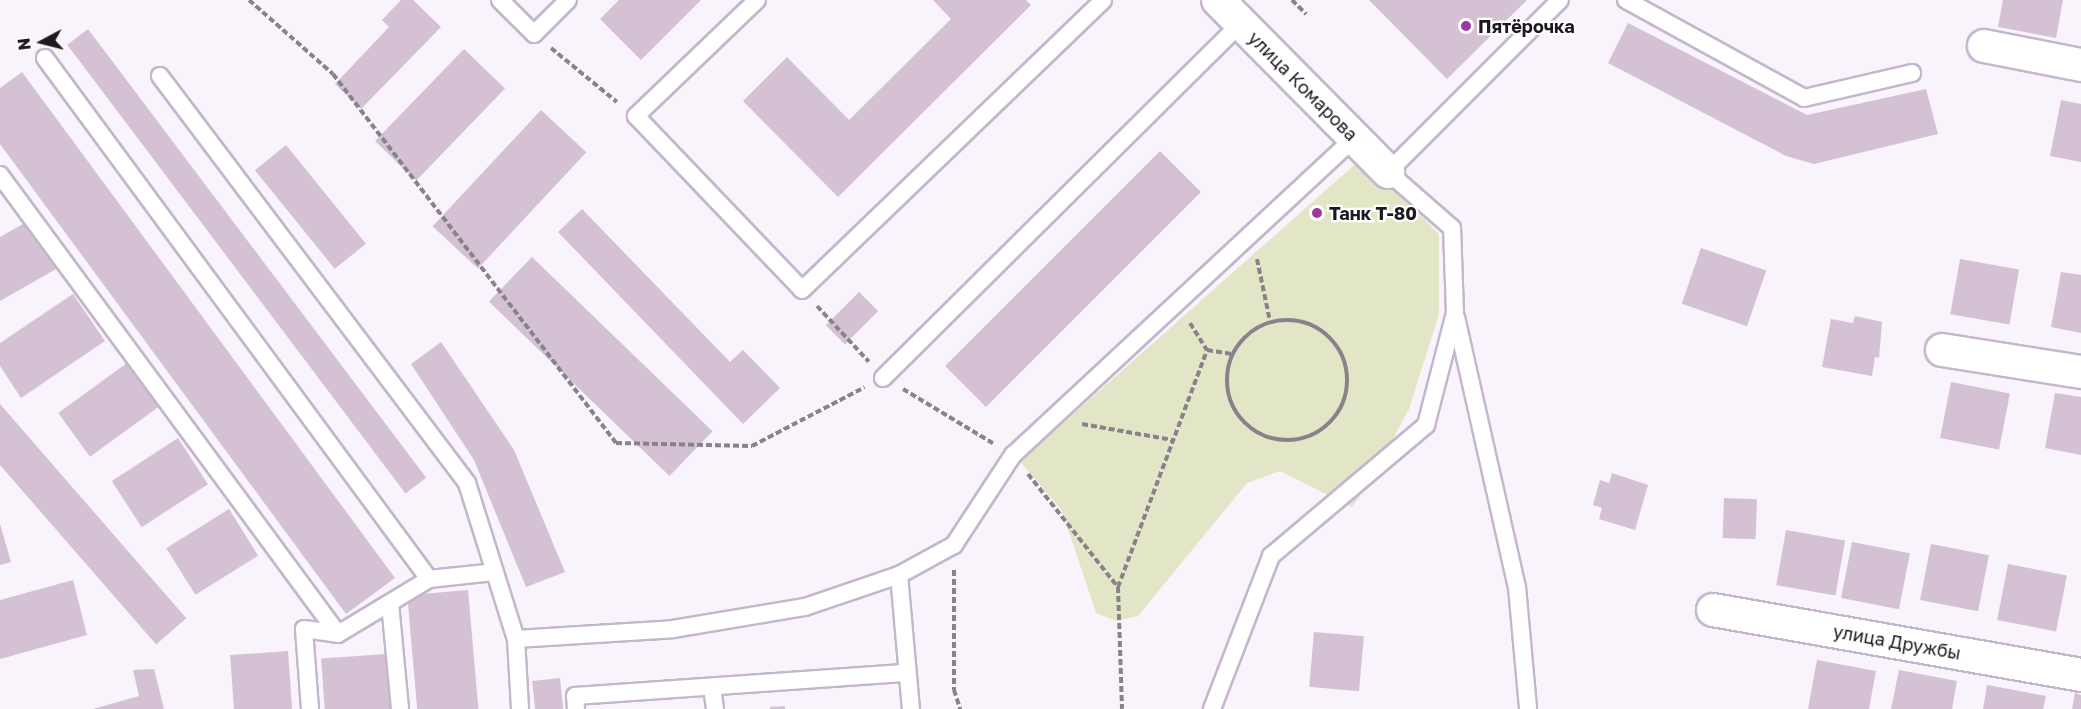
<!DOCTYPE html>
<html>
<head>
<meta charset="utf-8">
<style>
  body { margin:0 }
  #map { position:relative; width:2081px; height:709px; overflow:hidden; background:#f9f3fc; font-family:"Golos Text",sans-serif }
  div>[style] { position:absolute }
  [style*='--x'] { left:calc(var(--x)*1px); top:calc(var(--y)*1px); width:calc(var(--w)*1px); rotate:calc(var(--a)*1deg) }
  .green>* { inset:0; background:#e3e6c6 }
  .building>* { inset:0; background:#d4c1d3; transform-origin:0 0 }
  .path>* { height:4px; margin-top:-2px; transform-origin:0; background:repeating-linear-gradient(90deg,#88838b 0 6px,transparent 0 9px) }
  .path>.ring { margin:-2px; padding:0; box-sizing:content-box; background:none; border:4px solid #88838b; border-radius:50% }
  .roads { filter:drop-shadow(2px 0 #c4b6cc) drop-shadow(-2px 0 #c4b6cc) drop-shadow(0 2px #c4b6cc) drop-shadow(0 -2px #c4b6cc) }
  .service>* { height:16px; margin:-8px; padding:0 8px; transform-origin:8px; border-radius:8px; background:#fff }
  .minor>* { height:32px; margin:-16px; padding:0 16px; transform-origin:16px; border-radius:16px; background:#fff }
  .dots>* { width:16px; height:16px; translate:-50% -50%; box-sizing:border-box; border:3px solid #fff; border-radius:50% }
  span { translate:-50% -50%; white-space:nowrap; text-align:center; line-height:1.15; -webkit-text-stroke:4.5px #fff; paint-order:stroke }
  .poi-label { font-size:18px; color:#1e1921; font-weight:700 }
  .left { translate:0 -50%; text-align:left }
  .street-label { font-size:18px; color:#1e1921 }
  .north { position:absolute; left:12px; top:12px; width:60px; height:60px; -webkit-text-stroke:4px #fff; paint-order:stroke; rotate:263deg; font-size:16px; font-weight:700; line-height:24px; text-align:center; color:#1e1921 }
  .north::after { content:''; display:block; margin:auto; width:21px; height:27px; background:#1e1921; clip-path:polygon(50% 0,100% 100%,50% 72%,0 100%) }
</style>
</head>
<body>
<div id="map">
  <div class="green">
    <i style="clip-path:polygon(1362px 158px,1439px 234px,1439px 314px,1409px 409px,1371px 480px,1352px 507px,1280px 471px,1247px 483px,1138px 616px,1116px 621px,1096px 613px,1062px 511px,1020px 461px)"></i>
  </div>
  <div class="building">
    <i style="clip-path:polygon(401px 0,413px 0,441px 27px,361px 109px,335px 84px,389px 27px,382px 20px)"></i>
    <i style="clip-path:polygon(619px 0,701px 0,641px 60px,600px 19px)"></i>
    <i style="clip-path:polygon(933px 0,1026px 0,1031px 5px,838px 197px,743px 101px,787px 57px,849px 120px,951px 19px)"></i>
    <i style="clip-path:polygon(1369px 0,1527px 0,1447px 79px)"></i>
    <i style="clip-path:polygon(2003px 0,2063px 0,2056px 38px,1998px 27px)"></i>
    <i style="clip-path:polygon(1628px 23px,1807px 115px,1926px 89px,1938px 134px,1814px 164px,1786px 156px,1608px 63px)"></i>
    <i style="left:88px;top:29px;width:562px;height:26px;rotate:53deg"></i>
    <i style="left:464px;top:49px;width:57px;height:128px;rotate:44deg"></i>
    <i style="clip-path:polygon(22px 72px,395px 578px,346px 614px,0 144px,0 88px)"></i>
    <i style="clip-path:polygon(2061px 100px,2081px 104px,2081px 162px,2050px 156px)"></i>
    <i style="left:541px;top:110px;width:62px;height:159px;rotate:43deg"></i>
    <i style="left:286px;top:145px;width:127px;height:40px;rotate:51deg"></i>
    <i style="left:1160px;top:151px;width:58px;height:304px;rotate:45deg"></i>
    <i style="clip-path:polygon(582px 209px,730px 362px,743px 350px,780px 388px,743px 424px,558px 232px)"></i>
    <i style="clip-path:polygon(28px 221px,56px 269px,0 301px,0 237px)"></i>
    <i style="left:1701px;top:248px;width:69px;height:59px;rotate:19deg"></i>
    <i style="left:532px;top:257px;width:251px;height:62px;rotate:44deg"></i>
    <i style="left:1960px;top:259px;width:60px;height:56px;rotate:10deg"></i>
    <i style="clip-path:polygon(2061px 272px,2081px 275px,2081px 333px,2051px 327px)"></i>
    <i style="left:859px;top:292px;width:27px;height:47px;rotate:45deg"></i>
    <i style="clip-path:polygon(73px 294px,105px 341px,21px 398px,0 366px,0 343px)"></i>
    <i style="clip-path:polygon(1855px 316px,1882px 322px,1879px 358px,1875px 357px,1872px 376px,1822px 367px,1831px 319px,1853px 323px)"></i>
    <i style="clip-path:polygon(441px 342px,514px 450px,565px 572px,526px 587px,474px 460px,411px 364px)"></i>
    <i style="left:127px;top:363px;width:54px;height:85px;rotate:54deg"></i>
    <i style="left:1951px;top:382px;width:60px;height:57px;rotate:11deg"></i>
    <i style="clip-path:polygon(2055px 393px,2081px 397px,2081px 455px,2045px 448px)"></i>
    <i style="left:0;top:404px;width:284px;height:40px;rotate:49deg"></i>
    <i style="left:178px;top:438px;width:55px;height:79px;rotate:57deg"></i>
    <i style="clip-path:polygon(1612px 473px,1648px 485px,1635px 530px,1599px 519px,1602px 508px,1593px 505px,1600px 480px,1609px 483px)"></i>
    <i style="left:1724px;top:498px;width:33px;height:40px;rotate:2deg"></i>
    <i style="left:229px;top:509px;width:55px;height:74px;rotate:58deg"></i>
    <i style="clip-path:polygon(0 524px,11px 562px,0 565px)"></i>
    <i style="left:1786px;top:530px;width:60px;height:56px;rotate:10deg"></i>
    <i style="left:1852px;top:542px;width:59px;height:57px;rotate:11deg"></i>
    <i style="left:1931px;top:544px;width:59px;height:57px;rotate:11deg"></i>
    <i style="left:2008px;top:564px;width:60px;height:57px;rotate:11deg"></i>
    <i style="clip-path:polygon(73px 580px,87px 635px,0 659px,0 600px)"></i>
    <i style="left:468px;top:590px;width:120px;height:61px;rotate:85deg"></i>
    <i style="left:1314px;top:632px;width:50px;height:55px;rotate:5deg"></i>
    <i style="left:288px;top:651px;width:58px;height:58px;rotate:86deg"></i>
    <i style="left:387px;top:654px;width:55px;height:66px;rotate:86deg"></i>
    <i style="clip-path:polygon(1817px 660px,1876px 671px,1869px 709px,1808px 709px)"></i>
    <i style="clip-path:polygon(154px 669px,164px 709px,93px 709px,139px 696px,133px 670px)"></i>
    <i style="clip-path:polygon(1899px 670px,1957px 681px,1952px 709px,1891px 709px)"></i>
    <i style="left:560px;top:678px;width:31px;height:28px;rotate:84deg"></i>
    <i style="clip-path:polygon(1987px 685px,2046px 696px,2043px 709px,1983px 709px)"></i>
    <i style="clip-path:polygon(2075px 693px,2081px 695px,2081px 709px,2072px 709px)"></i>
    <i style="clip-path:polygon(785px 706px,785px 709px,770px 709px,770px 707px)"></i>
  </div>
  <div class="path">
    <i style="--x:249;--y:0;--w:112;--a:41.4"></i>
    <i style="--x:333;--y:74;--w:465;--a:52.5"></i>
    <i style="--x:616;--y:443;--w:136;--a:1.3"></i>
    <i style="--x:752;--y:446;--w:127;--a:-27.6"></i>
    <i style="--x:1292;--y:0;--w:20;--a:45"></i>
    <i style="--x:551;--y:48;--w:85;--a:39.3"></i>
    <i style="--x:1257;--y:259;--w:63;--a:78.2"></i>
    <i style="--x:817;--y:306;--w:76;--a:47.1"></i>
    <i class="ring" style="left:1227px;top:320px;width:116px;height:116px"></i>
    <i style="--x:1190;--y:323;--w:32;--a:58"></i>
    <i style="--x:903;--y:389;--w:106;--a:31.1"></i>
    <i style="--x:1082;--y:424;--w:92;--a:10"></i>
    <i style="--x:1028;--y:474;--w:144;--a:51.5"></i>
    <i style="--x:1118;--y:587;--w:122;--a:88.1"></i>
    <i style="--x:954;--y:570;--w:120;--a:90"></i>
    <i style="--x:954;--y:690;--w:20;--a:72"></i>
    <i style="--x:1118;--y:587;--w:253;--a:-69.4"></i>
    <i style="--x:1207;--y:350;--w:25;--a:9"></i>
  </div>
  <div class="roads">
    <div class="service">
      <i style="--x:500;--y:0;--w:48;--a:45"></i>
      <i style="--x:534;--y:34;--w:48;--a:-45"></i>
      <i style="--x:757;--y:0;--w:168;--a:136.2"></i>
      <i style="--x:636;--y:116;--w:240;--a:46.3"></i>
      <i style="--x:802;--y:290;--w:418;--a:-43.9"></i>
      <i style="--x:1626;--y:0;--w:203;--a:28.8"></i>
      <i style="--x:1804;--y:98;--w:111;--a:-13"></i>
      <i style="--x:45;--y:58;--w:647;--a:53.61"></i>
      <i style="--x:429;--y:579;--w:65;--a:-6.1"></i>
      <i style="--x:160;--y:76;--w:510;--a:52.97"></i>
      <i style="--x:467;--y:483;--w:164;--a:72.6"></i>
      <i style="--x:516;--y:639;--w:157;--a:-3.6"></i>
      <i style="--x:673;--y:629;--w:134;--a:-9.5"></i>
      <i style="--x:805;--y:607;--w:99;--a:-18.8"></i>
      <i style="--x:899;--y:575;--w:63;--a:-28.6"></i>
      <i style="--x:954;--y:545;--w:108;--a:-56.8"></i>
      <i style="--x:1013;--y:455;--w:466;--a:-42.9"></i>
      <i style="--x:0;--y:175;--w:570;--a:53.63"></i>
      <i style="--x:338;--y:634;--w:106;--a:-31.1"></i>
      <i style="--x:1456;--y:317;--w:277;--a:77.3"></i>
      <i style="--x:1517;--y:587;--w:122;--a:84.8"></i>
      <i style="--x:883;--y:378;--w:504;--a:-44.76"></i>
      <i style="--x:899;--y:575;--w:135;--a:84.9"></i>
      <i style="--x:390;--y:603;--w:106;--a:84.6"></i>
      <i style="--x:516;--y:639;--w:70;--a:86.7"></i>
      <i style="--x:712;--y:687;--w:22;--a:82"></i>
      <i style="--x:310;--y:709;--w:80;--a:-94.3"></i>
      <i style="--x:304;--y:629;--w:34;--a:8"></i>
      <i style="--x:576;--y:709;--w:13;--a:-94"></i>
      <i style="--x:575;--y:696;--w:333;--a:-4"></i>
      <i style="--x:1212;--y:709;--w:164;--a:-68.9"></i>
      <i style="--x:1271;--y:556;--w:203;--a:-40.2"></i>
      <i style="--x:1426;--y:425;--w:116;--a:-75.5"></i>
      <i style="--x:1455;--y:313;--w:85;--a:-92"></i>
      <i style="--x:1452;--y:228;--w:85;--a:-138.8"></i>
      <i style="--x:1388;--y:172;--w:243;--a:-45"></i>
    </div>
    <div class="minor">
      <i style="--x:1218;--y:0;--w:242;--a:45.3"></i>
      <i style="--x:1984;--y:46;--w:99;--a:11.1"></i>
      <i style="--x:1942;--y:350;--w:141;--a:9"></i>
      <i style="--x:1713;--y:610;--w:374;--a:10"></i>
    </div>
  </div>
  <div class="dots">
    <i style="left:1466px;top:26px;background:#9939a1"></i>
    <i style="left:1317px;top:213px;background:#9939a1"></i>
  </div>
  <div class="poi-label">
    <span class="left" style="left:1478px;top:26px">Пятёрочка</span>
    <span class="left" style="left:1329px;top:213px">Танк Т-80</span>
  </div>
  <div class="street-label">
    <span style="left:1303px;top:86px;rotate:45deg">улица Комарова</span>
    <span style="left:1897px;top:642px;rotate:10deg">улица Дружбы</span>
  </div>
  <div class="north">N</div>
</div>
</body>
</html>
